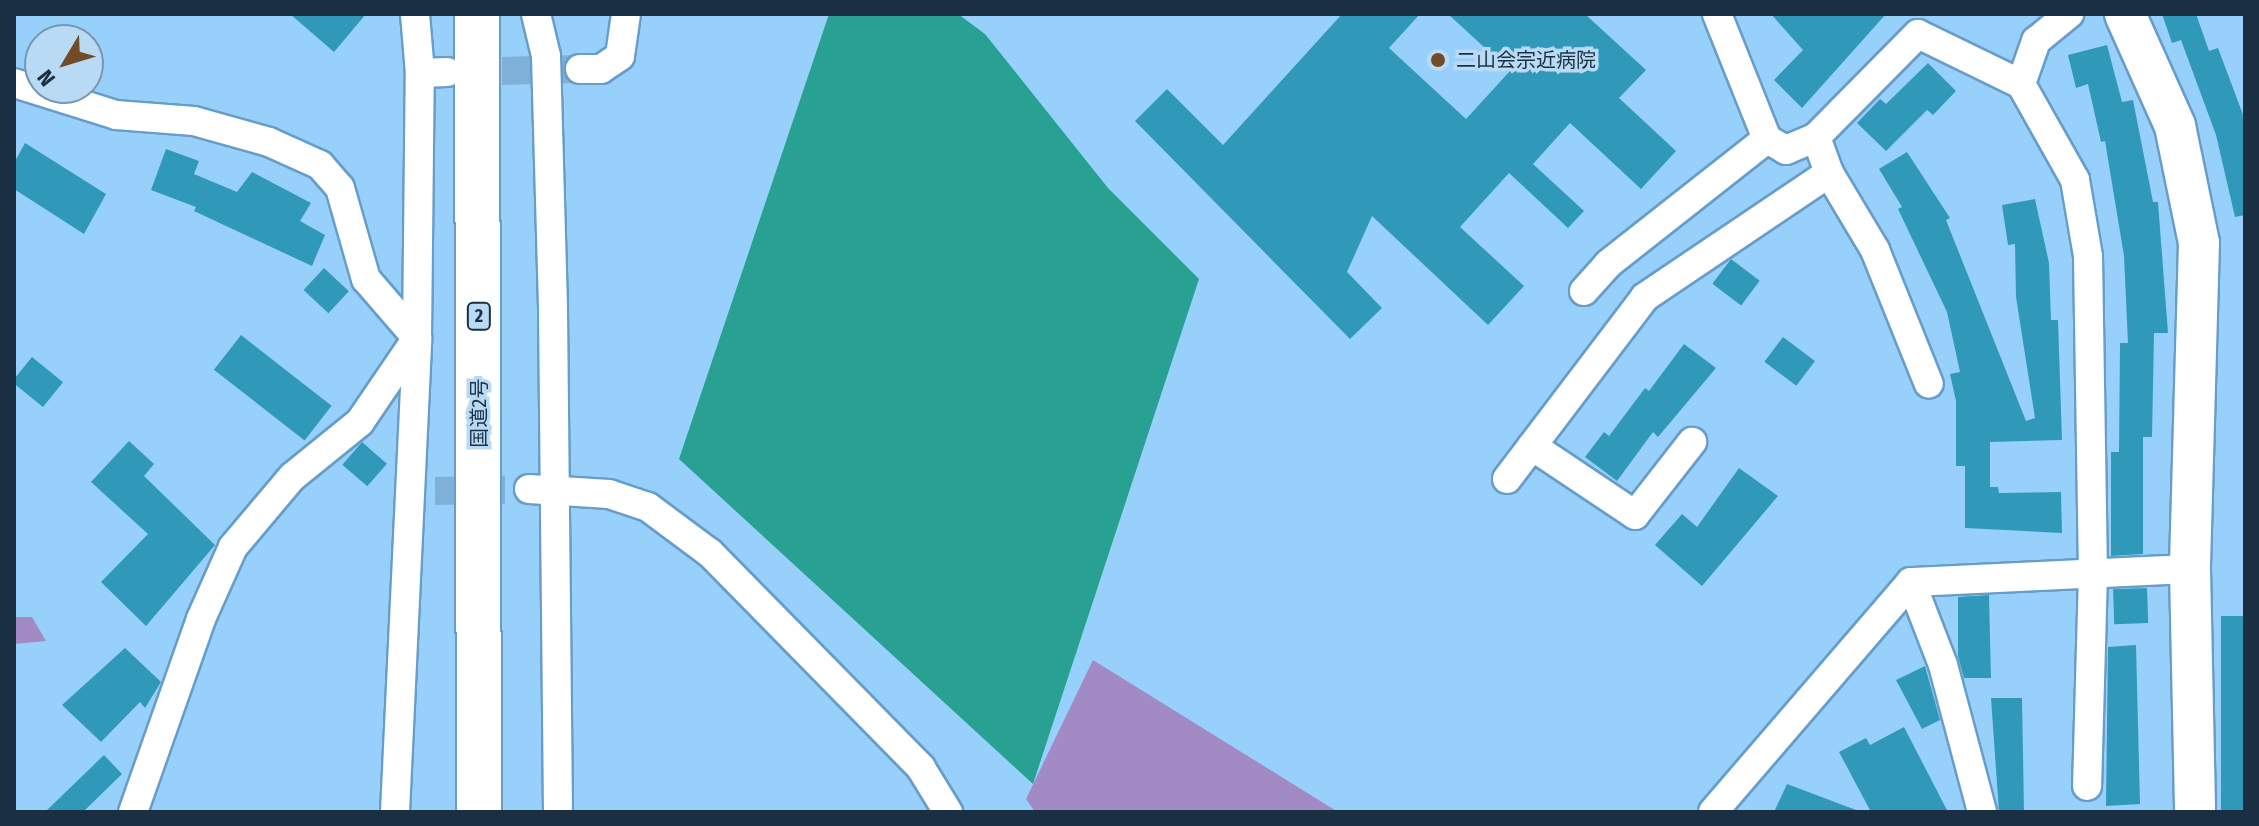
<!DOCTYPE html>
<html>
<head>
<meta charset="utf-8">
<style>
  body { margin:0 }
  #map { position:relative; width:2259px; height:826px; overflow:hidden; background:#98d0fc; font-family:"Fira Sans Condensed","Noto Sans JP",sans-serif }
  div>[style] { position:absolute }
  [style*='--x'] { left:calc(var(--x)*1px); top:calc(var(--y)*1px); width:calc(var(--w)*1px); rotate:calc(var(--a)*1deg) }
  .green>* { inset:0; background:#a28bc4 }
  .water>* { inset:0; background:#28a192 }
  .building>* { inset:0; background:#3099ba; transform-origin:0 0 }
  .street-tunnel>* { height:28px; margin-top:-14px; transform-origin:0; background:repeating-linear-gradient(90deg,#7fb0d7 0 28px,transparent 0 42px) }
  .roads { filter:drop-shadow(2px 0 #679dc8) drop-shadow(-2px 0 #679dc8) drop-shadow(0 2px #679dc8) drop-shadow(0 -2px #679dc8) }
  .street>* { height:28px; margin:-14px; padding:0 14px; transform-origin:14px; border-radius:14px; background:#fff }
  .secondary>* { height:40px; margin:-20px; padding:0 20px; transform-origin:20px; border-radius:20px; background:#fff }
  .highway>* { height:44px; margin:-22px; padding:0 22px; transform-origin:22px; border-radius:22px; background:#fff }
  .dots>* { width:22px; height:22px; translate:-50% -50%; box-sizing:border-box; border:4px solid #b9daf5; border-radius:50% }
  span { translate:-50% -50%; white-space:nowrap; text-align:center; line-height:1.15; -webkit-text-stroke:7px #b9daf5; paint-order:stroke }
  .shield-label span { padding:2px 6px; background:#b9daf5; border:2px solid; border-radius:6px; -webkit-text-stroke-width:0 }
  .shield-label { font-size:18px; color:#1a3042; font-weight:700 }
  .poi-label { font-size:20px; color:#1a3042 }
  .left { translate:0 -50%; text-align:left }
  .street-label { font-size:20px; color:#1a3042 }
  .frame { position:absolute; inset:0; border:16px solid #1a3042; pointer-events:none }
  .north { position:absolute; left:24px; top:24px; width:80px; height:80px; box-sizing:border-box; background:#b9daf5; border:2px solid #7996ad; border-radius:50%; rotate:232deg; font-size:22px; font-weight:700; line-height:32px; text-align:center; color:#1a3042 }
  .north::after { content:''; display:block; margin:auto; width:28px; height:36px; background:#724c28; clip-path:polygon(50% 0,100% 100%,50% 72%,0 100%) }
</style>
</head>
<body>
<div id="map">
  <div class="green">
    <i style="clip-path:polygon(14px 617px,32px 617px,46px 641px,14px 644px)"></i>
    <i style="clip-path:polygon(1093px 660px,1338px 812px,1035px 812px,1026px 799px)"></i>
  </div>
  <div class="water">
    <i style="clip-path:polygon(829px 14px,958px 14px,985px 34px,1108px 188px,1199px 279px,1033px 784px,679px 459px)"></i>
  </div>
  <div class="building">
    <i style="clip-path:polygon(290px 14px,366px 14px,334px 52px)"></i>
    <i style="clip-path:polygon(1342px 14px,1420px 14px,1389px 48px,1466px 119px,1510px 71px,1448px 14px,1585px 14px,1646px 70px,1619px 98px,1676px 151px,1641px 189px,1570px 123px,1533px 164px,1584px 211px,1568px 228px,1509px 173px,1460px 227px,1524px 286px,1488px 325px,1372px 216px,1347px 272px,1382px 308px,1350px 339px,1135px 121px,1167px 89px,1223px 145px)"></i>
    <i style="clip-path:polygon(1771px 14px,1886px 14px,1802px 108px,1774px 80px,1803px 50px)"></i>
    <i style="clip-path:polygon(2162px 14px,2196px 14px,2209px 51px,2218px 48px,2245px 120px,2245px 215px,2235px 217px,2216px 135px,2181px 40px,2172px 43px)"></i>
    <i style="clip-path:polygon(2107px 45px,2122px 102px,2133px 100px,2153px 202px,2158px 202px,2168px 333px,2154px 333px,2152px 437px,2143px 437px,2143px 554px,2111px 556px,2111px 452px,2119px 452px,2120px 343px,2128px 343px,2124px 256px,2105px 141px,2101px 142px,2088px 84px,2076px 88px,2068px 55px)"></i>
    <i style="clip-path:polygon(1928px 63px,1956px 91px,1933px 115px,1927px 110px,1886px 151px,1857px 123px,1880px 99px,1886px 104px)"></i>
    <i style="clip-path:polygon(25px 143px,106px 194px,84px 234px,14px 189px,14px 163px)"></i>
    <i style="clip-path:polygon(166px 149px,199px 161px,194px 174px,237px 192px,252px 172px,311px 203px,300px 221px,325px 235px,312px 266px,194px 211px,196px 207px,151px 190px)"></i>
    <i style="clip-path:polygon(1907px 152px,1950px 218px,1946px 220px,2026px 421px,2035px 418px,2016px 297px,2015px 244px,2008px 245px,2002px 205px,2035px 199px,2049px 263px,2051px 320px,2058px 320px,2062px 440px,1990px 442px,1990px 487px,1998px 487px,1999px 493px,2061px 492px,2062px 533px,1965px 528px,1965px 466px,1956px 466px,1956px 401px,1950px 374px,1960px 372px,1947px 312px,1898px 209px,1902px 207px,1879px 169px)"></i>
    <i style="left:1731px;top:259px;width:36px;height:31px;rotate:37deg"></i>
    <i style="left:324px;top:268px;width:34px;height:30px;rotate:43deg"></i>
    <i style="left:241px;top:335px;width:115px;height:44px;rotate:38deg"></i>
    <i style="left:1783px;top:337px;width:40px;height:31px;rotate:37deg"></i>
    <i style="clip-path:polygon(1684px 344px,1716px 368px,1658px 437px,1653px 432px,1617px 481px,1585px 457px,1604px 432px,1609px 436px,1645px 388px,1649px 391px)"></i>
    <i style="left:32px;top:357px;width:40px;height:32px;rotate:39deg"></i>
    <i style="clip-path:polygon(129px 441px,154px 464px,144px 476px,215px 545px,146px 626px,101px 582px,148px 534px,91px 482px)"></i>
    <i style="left:362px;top:442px;width:33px;height:30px;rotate:41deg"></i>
    <i style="clip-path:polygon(1739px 468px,1778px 496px,1702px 586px,1655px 545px,1682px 514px,1697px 527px)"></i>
    <i style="left:2147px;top:588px;width:35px;height:34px;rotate:88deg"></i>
    <i style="clip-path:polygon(1989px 595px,1991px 678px,1964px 678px,1958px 656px,1958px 597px)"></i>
    <i style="left:2245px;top:616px;width:196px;height:24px;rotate:90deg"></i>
    <i style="clip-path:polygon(2136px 645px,2140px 804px,2106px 806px,2108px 647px)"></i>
    <i style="clip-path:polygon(125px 648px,161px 682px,145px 708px,140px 702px,101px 742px,62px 705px)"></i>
    <i style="clip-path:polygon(1925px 666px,1940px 720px,1922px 729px,1896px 680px)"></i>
    <i style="clip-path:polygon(1991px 698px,2022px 698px,2024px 812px,1999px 812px)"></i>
    <i style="clip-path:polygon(1904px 727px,1948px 812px,1871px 812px,1839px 752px,1866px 738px,1870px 745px)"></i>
    <i style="clip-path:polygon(104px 755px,122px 774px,83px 812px,45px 812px)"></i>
    <i style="clip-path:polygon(1787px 784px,1856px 810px,1855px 812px,1774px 812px)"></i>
  </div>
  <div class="street-tunnel">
    <i style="--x:460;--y:72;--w:120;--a:-1.4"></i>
    <i style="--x:435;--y:491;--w:94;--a:-1.2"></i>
  </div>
  <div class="roads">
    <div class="street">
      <i style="--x:415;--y:14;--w:59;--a:85.2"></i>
      <i style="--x:536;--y:14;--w:43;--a:76.6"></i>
      <i style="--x:546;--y:56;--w:254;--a:88.4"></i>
      <i style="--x:553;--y:310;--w:502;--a:89.43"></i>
      <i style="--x:1717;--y:14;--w:135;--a:68.2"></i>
      <i style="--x:1767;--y:139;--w:22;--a:30"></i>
      <i style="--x:1786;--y:150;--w:33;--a:-23"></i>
      <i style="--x:1816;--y:137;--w:38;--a:70"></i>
      <i style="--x:1829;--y:173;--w:90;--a:59.1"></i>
      <i style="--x:1875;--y:250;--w:144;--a:68.1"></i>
      <i style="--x:580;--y:69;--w:21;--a:0"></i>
      <i style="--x:601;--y:69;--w:23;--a:-34"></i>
      <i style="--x:620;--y:56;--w:42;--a:-81.9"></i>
      <i style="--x:14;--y:83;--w:107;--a:17.4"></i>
      <i style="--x:116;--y:115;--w:78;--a:4.4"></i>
      <i style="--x:194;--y:121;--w:78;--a:15.6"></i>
      <i style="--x:269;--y:142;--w:56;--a:24.3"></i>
      <i style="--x:320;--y:165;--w:30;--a:49"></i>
      <i style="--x:340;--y:188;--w:95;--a:74.1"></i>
      <i style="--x:366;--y:279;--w:78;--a:49.2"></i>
      <i style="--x:417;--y:338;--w:102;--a:124.2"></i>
      <i style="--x:360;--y:422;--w:87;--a:141"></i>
      <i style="--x:292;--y:477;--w:92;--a:130.1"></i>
      <i style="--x:233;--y:547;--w:79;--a:114"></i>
      <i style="--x:201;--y:619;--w:205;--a:109.4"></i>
      <i style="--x:2021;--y:84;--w:46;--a:-70.8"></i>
      <i style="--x:2036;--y:41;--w:43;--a:-39.3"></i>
      <i style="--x:1816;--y:137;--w:145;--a:-45.3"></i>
      <i style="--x:1918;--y:34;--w:114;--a:25.9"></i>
      <i style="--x:2021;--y:84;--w:110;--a:60.6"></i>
      <i style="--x:2075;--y:180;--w:77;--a:80.3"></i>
      <i style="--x:2088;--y:256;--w:318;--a:89.1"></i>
      <i style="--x:2093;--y:574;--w:212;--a:91.6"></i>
      <i style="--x:1584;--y:291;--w:36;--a:-48"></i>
      <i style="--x:1608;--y:264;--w:202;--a:-38.2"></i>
      <i style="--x:1532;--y:446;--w:124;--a:33.8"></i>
      <i style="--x:1635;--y:515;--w:93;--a:-52"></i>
      <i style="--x:1507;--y:479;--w:228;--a:-52.8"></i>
      <i style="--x:1645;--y:297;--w:222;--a:-34"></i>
      <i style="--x:529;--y:489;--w:80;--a:3.6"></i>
      <i style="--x:609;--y:494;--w:41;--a:18.4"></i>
      <i style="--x:648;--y:507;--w:77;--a:36.6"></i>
      <i style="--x:710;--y:553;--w:301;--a:45.5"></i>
      <i style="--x:921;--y:768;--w:52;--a:58.5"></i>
      <i style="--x:1911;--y:582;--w:279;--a:-2.7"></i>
      <i style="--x:1911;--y:582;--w:89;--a:68.9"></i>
      <i style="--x:1943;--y:665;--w:152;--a:75.1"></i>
      <i style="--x:395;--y:812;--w:475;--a:-87.3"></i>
      <i style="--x:417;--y:338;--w:265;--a:-89.4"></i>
      <i style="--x:420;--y:73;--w:27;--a:-2"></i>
      <i style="--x:1713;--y:812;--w:303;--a:-49.3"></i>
    </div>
    <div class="secondary">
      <i style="--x:2125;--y:14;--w:123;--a:65.9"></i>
      <i style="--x:2175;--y:126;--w:119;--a:78.4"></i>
      <i style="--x:2199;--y:243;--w:326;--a:91.6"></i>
      <i style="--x:2190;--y:569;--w:243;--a:88.8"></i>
    </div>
    <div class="highway">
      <i style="--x:477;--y:14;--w:798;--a:89.86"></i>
    </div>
  </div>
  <div class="dots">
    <i style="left:1438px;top:60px;background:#724c28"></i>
  </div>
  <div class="shield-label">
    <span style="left:479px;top:316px">2</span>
  </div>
  <div class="poi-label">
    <span class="left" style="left:1456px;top:60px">二山会宗近病院</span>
  </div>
  <div class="street-label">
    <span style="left:479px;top:413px;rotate:-90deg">国道2号</span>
  </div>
  <div class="frame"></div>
  <div class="north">N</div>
</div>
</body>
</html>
